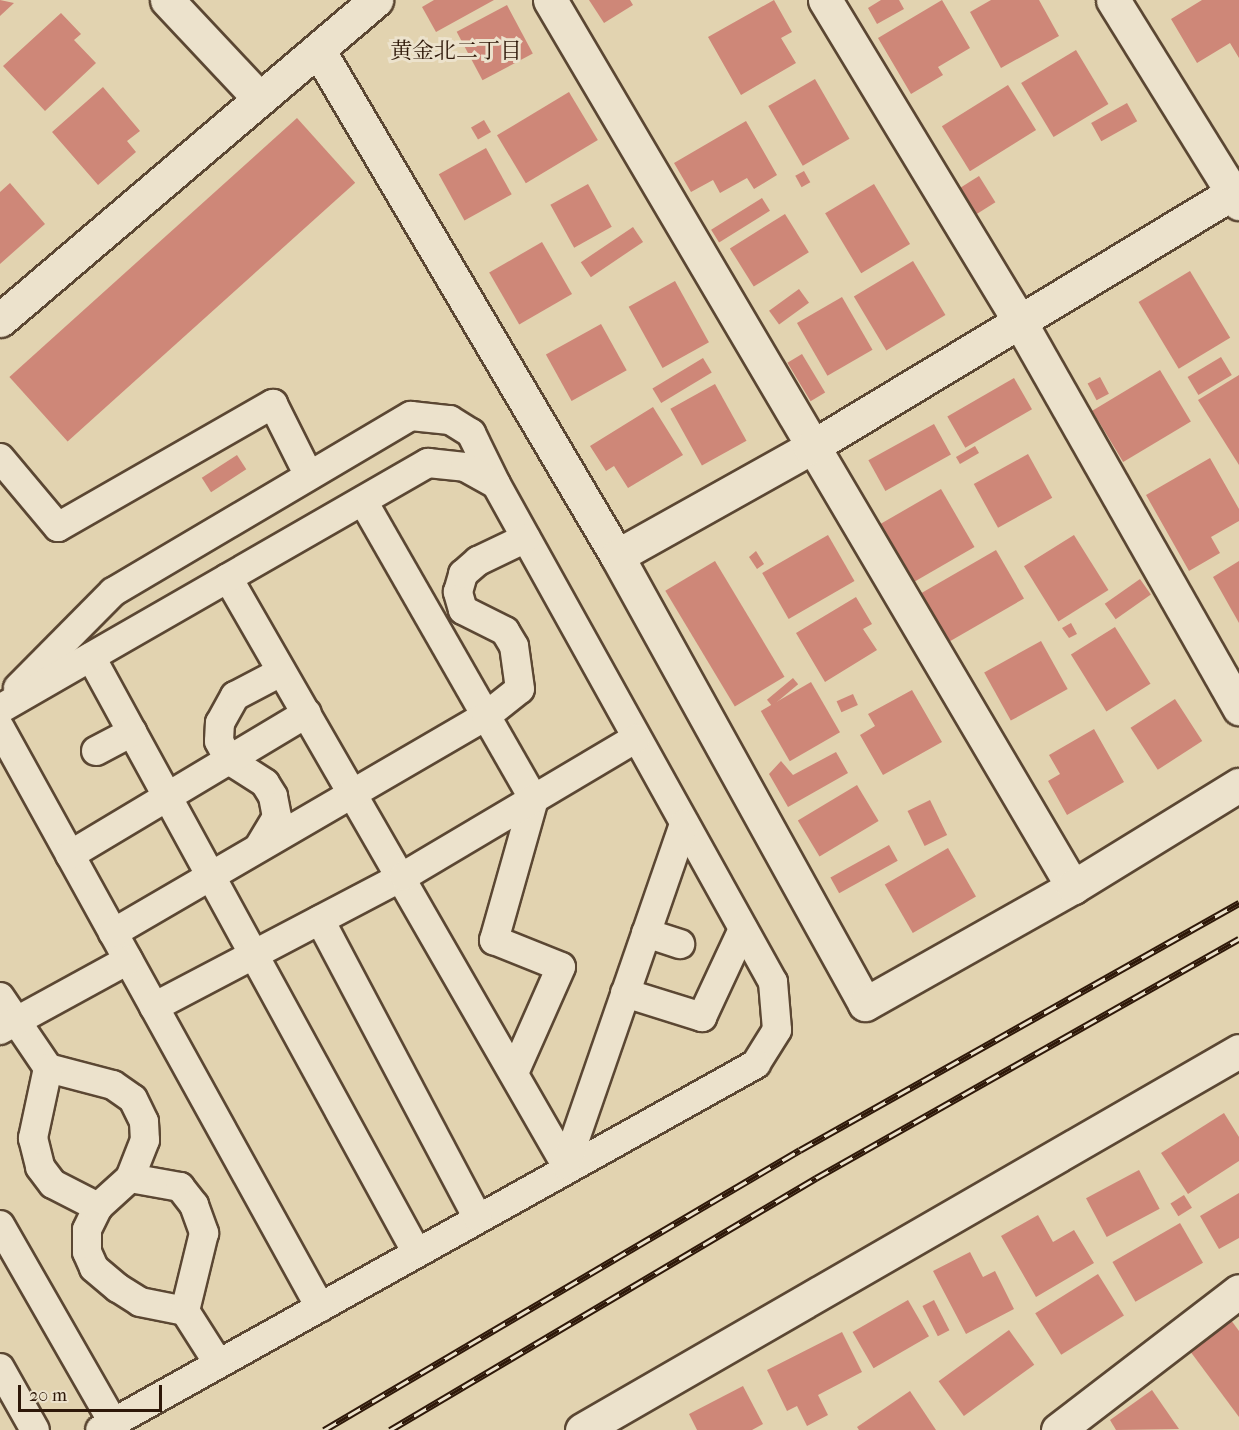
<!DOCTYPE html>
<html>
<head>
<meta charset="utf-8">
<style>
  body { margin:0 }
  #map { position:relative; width:1239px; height:1430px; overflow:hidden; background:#e2d3b0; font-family:"IM FELL French Canon","Noto Serif JP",serif }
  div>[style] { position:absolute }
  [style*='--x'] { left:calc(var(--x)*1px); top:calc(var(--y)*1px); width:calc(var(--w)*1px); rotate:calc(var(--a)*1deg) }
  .building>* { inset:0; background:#ce8778; transform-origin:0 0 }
  .roads { filter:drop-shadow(2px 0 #5b4733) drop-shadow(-2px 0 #5b4733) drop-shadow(0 2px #5b4733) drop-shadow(0 -2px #5b4733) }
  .lane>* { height:28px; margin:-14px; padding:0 14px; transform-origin:14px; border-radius:14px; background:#ece2cc }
  .street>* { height:33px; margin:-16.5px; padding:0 16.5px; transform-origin:16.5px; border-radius:16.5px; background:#ece2cc }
  .rail>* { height:7px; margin-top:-3.5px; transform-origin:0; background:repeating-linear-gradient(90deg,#ece2cc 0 14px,#2e1809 0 28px); box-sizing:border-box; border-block:2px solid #2e1809 }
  span { translate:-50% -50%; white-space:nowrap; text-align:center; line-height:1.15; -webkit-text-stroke:6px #ece2cc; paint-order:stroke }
  .neighbourhood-label { font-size:22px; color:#2e1809 }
  .scale { position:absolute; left:18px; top:1385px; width:144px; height:27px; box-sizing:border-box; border:3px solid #2e1809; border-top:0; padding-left:8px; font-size:18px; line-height:21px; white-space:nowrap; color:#2e1809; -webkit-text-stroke:4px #ece2cc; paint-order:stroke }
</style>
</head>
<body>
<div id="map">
  <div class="building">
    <i style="clip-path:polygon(0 0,14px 3px,0 16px)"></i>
    <i style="clip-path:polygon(434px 0,494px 0,436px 32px,422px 7px)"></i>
    <i style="clip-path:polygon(589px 0,630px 0,633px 5px,604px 23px)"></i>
    <i style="clip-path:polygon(774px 0,792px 32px,781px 38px,796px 63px,741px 95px,708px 37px)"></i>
    <i style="clip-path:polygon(881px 0,899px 0,904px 9px,877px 24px,868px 8px)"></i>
    <i style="clip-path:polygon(942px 0,970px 48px,938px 67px,943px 75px,911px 94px,878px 38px)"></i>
    <i style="clip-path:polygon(991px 0,1039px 0,1059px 36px,1001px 68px,970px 12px)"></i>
    <i style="clip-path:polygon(1202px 0,1239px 0,1239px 58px,1230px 43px,1197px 63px,1171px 19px)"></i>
    <i style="left:507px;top:5px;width:55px;height:57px;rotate:62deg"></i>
    <i style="clip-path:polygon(61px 13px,81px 34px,74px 40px,96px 63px,45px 111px,3px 66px)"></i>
    <i style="left:1076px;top:50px;width:63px;height:64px;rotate:59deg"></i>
    <i style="left:815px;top:79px;width:69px;height:54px;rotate:60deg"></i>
    <i style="left:1008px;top:85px;width:53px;height:78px;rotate:58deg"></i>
    <i style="clip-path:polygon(103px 87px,140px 131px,127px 141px,136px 152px,98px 185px,52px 132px)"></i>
    <i style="left:569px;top:92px;width:56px;height:84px;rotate:59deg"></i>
    <i style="left:1127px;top:103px;width:21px;height:41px;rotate:61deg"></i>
    <i style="left:297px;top:118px;width:87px;height:387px;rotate:48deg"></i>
    <i style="left:484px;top:120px;width:14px;height:15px;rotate:60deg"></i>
    <i style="clip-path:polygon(746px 121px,777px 175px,754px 189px,747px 178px,720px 193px,713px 180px,691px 192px,674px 163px)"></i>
    <i style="left:486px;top:148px;width:53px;height:54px;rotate:61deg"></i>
    <i style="left:804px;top:171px;width:13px;height:10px;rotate:61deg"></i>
    <i style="left:979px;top:176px;width:31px;height:22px;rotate:58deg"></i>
    <i style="clip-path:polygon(10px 183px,45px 224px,0 264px,0 192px)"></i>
    <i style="left:588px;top:184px;width:49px;height:43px;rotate:61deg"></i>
    <i style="left:874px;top:184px;width:70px;height:57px;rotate:59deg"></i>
    <i style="left:762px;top:198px;width:15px;height:60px;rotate:58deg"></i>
    <i style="left:785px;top:214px;width:45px;height:65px;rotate:58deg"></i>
    <i style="left:633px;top:227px;width:18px;height:63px;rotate:56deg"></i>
    <i style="left:542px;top:242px;width:60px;height:61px;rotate:60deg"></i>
    <i style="left:913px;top:261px;width:63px;height:69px;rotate:59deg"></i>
    <i style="left:1190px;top:271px;width:78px;height:60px;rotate:59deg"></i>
    <i style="left:675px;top:281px;width:70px;height:53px;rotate:61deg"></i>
    <i style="left:799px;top:289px;width:17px;height:37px;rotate:54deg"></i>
    <i style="left:842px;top:297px;width:61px;height:52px;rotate:60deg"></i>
    <i style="left:601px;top:324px;width:53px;height:63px;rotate:61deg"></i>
    <i style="left:802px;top:354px;width:45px;height:17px;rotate:59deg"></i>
    <i style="left:1221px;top:357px;width:21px;height:39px;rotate:59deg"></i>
    <i style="left:703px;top:358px;width:17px;height:59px;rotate:59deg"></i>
    <i style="left:1160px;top:370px;width:60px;height:79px;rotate:59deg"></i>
    <i style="clip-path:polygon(1239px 375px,1239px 465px,1198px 400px)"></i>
    <i style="left:1100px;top:377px;width:19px;height:14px;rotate:62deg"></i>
    <i style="left:1014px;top:378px;width:36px;height:77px;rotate:60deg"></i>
    <i style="left:715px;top:384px;width:65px;height:51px;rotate:61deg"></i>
    <i style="clip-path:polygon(653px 407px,683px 455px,628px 488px,614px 466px,606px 471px,590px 446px)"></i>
    <i style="left:934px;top:424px;width:35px;height:75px;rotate:61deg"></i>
    <i style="left:975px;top:446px;width:8px;height:22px;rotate:60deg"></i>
    <i style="left:1028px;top:454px;width:50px;height:62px;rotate:61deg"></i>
    <i style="left:237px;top:455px;width:17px;height:42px;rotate:57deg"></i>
    <i style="clip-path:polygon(1210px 458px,1239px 509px,1239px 521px,1211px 537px,1220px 553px,1189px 571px,1146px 495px)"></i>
    <i style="left:941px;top:489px;width:67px;height:74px;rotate:60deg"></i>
    <i style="left:828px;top:535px;width:53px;height:76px;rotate:60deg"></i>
    <i style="left:1074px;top:535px;width:65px;height:59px;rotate:58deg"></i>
    <i style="left:996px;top:550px;width:56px;height:89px;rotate:60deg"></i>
    <i style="clip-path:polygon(756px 551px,764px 564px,757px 569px,749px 557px)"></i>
    <i style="left:715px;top:561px;width:135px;height:58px;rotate:59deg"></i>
    <i style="clip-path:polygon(1239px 561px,1239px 623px,1213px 577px)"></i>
    <i style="left:1140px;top:579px;width:19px;height:43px;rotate:55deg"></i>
    <i style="clip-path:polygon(856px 597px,872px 624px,863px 629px,877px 650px,825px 682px,796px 633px)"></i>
    <i style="clip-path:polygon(1071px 623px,1077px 634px,1069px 638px,1062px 628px)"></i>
    <i style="left:1115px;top:627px;width:67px;height:52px;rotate:58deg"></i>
    <i style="left:1041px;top:641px;width:55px;height:65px;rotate:61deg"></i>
    <i style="left:793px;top:678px;width:8px;height:34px;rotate:50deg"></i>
    <i style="left:811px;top:682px;width:58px;height:58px;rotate:60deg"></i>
    <i style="clip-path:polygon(912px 690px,942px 742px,883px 775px,860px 735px,875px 726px,868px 714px)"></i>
    <i style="left:853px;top:694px;width:12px;height:18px;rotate:66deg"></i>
    <i style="left:1175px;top:699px;width:50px;height:53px;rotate:57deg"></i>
    <i style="clip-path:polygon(1094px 729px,1124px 782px,1067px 815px,1048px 781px,1060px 774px,1049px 755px)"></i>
    <i style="clip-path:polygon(836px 752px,848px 773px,788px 807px,769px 774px,781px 761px,793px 775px)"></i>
    <i style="left:857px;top:785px;width:42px;height:69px;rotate:59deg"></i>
    <i style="left:930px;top:800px;width:39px;height:25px;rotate:64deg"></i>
    <i style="left:889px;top:845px;width:18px;height:67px;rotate:61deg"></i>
    <i style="left:948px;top:848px;width:56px;height:73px;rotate:60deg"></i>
    <i style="clip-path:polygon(1224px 1113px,1239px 1137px,1239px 1161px,1188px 1194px,1161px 1153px)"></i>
    <i style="left:1139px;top:1170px;width:44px;height:60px;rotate:62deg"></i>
    <i style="clip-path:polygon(1239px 1193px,1239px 1238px,1219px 1249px,1200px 1216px)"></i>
    <i style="left:1184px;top:1195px;width:15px;height:16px;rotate:58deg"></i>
    <i style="clip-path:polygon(1038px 1215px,1053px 1242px,1074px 1230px,1094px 1263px,1036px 1297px,1001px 1236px)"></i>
    <i style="left:1180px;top:1223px;width:46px;height:78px;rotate:60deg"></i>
    <i style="clip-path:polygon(970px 1252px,983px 1277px,995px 1271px,1014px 1309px,966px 1334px,933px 1271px)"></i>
    <i style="left:1098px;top:1274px;width:49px;height:74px;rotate:58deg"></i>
    <i style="left:908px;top:1300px;width:42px;height:64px;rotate:60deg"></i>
    <i style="left:934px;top:1300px;width:34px;height:13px;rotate:63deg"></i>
    <i style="clip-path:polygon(1228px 1316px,1239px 1331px,1239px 1417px,1187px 1347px)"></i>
    <i style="left:1009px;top:1330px;width:43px;height:87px;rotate:54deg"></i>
    <i style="clip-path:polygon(842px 1332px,862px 1372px,818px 1395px,828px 1415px,807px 1426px,797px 1406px,787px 1411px,767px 1370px)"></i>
    <i style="clip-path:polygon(743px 1386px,763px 1424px,752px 1430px,697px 1430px,689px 1414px)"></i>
    <i style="clip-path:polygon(1152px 1390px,1179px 1429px,1116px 1430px,1110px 1420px)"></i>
    <i style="clip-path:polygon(910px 1391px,936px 1430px,859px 1430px,857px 1427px)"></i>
  </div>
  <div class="roads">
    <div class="lane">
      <i style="--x:0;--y:458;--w:90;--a:50"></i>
      <i style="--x:58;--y:527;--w:248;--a:-29.8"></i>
      <i style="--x:273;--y:404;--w:80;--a:63.4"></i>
      <i style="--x:363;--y:501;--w:344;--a:60.2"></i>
      <i style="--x:534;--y:799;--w:147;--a:105.8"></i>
      <i style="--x:494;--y:940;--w:72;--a:21.9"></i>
      <i style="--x:561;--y:967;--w:116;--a:113.9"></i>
      <i style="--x:228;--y:578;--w:677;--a:60.07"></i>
      <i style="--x:91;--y:657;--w:677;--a:61.32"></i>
      <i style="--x:18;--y:688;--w:135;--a:-45.3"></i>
      <i style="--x:113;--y:592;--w:346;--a:-30.6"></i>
      <i style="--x:411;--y:416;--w:39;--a:6"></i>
      <i style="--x:450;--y:420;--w:25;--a:32"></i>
      <i style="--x:471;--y:433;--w:57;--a:63.9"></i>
      <i style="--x:0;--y:709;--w:494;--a:-29.9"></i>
      <i style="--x:428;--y:463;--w:37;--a:6"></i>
      <i style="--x:465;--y:467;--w:35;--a:29"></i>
      <i style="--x:496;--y:484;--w:570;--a:60.92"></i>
      <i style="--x:773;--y:982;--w:48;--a:85.2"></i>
      <i style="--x:777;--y:1030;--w:40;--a:122"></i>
      <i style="--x:756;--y:1064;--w:751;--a:150.84"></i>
      <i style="--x:0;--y:728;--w:662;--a:61.07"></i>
      <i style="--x:96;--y:751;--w:41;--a:-27.8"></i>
      <i style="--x:259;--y:847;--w:35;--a:-59"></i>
      <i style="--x:277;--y:817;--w:21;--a:-101"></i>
      <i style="--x:273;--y:796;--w:15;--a:-122"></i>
      <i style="--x:265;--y:783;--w:43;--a:-147.4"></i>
      <i style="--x:229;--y:760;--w:21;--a:-118"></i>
      <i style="--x:219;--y:741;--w:18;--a:-87"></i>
      <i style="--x:220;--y:723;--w:31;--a:-61"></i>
      <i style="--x:235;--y:696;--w:52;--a:-27.6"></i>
      <i style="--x:70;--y:855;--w:276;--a:-30.9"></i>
      <i style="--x:320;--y:920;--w:335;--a:62.1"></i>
      <i style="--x:113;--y:933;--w:432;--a:-30.2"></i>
      <i style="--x:486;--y:716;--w:43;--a:-38.5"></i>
      <i style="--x:520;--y:689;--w:43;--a:-97.9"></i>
      <i style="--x:514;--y:646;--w:17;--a:-121"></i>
      <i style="--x:505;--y:631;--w:47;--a:-153.4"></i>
      <i style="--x:463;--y:610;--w:19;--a:-106"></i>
      <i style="--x:458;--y:592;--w:19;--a:-74"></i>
      <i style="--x:463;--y:574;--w:20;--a:-41"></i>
      <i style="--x:478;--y:561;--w:53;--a:-25.6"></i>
      <i style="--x:646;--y:933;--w:36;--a:18"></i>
      <i style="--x:625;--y:993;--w:81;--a:17.3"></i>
      <i style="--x:702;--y:1017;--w:97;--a:-65"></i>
      <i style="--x:0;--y:997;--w:86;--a:55.9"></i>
      <i style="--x:48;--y:1068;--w:67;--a:14.7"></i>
      <i style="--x:113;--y:1085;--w:24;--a:35"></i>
      <i style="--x:133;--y:1099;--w:25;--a:64"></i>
      <i style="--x:144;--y:1122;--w:18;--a:87"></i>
      <i style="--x:145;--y:1140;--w:41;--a:111.5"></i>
      <i style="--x:130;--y:1178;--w:43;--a:137.8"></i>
      <i style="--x:98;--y:1207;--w:25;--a:116"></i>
      <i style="--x:87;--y:1230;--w:22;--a:90"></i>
      <i style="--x:87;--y:1252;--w:17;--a:66"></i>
      <i style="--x:94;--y:1268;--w:31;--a:40"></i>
      <i style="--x:118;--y:1288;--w:26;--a:32"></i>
      <i style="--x:140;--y:1302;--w:46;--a:11.3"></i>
      <i style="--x:185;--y:1311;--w:62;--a:57.6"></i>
      <i style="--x:154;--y:1007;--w:282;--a:-27.7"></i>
      <i style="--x:404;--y:876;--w:269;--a:-30.7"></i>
      <i style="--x:0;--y:1030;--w:146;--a:-28.7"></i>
      <i style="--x:48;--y:1068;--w:72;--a:102.1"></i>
      <i style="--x:33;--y:1138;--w:30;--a:76"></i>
      <i style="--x:40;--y:1167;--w:21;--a:53"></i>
      <i style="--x:53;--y:1184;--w:51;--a:27.1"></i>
      <i style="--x:566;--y:1165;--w:361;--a:-70.9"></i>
      <i style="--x:130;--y:1178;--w:51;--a:10.2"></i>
      <i style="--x:180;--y:1187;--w:23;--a:52"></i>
      <i style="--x:194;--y:1205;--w:30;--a:70"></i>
      <i style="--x:204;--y:1233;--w:80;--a:103.7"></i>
      <i style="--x:0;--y:1225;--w:227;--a:60.2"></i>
      <i style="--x:0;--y:1368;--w:71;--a:60.6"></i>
    </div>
    <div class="street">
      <i style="--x:167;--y:0;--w:133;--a:46.8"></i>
      <i style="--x:550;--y:0;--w:1030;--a:59.48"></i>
      <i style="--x:825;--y:0;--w:379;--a:58.8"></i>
      <i style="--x:1021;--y:324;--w:442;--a:60.4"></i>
      <i style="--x:1113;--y:0;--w:239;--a:58.2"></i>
      <i style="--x:320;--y:53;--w:584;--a:59.44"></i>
      <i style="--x:617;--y:556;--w:512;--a:61.03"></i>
      <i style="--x:865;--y:1004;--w:239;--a:-29.4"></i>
      <i style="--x:1073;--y:887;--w:195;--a:-31.6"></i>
      <i style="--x:0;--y:320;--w:494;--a:-40.4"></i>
      <i style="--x:617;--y:556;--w:221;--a:-29.2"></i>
      <i style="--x:810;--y:448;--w:501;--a:-31.12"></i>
      <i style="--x:582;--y:1430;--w:758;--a:-29.98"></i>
      <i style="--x:1058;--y:1430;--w:228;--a:-37.5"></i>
    </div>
  </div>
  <div class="rail">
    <i style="--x:324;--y:1430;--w:552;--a:-30.47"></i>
    <i style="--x:800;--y:1150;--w:504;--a:-29.36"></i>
    <i style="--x:390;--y:1430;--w:495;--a:-30.6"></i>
    <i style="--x:816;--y:1178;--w:486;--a:-29.5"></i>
  </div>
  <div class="neighbourhood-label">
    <span style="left:456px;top:52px">黄金北二丁目</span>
  </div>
  <div class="scale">20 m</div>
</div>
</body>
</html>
